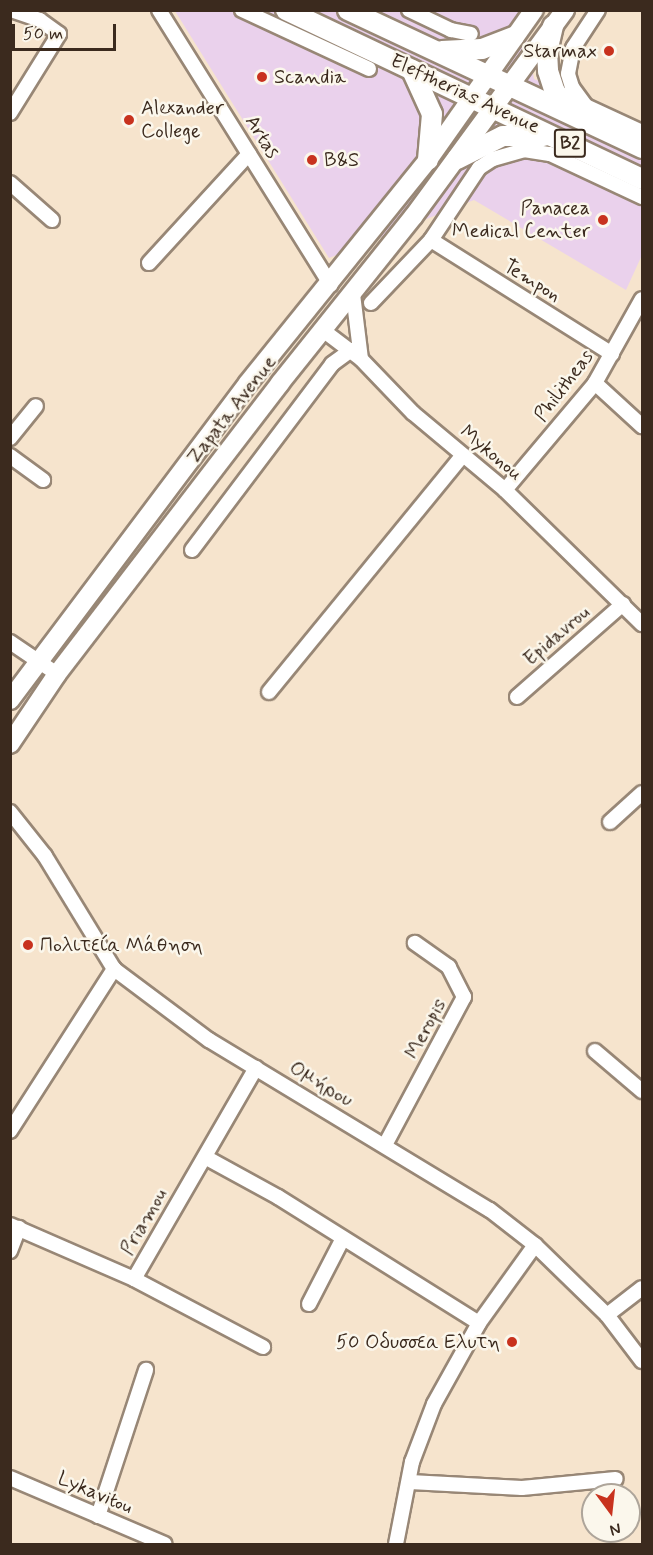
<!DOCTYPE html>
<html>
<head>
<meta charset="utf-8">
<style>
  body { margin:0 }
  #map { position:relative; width:653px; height:1555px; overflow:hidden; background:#f6e4cd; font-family:Mynerve,sans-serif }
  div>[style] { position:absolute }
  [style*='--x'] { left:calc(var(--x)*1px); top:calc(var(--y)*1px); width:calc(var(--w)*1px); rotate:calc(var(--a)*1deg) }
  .built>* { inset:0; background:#ead1ec }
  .roads { filter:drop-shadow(2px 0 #988776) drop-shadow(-2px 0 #988776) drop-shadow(0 2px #988776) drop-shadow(0 -2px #988776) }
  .minor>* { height:14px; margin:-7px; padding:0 7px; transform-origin:7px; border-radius:7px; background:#fff }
  .major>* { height:18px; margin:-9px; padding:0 9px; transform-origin:9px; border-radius:9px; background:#fff }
  .highway>* { height:20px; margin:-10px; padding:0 10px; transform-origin:10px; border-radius:10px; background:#fff }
  .dots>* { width:16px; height:16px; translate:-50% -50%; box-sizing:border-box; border:3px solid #fbf7ec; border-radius:50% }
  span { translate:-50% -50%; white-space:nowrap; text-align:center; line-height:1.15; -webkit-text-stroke:5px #fbf7ec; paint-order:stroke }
  .shield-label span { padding:2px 4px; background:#fbf7ec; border:2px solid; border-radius:4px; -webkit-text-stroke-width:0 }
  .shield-label { font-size:18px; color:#3b2a1e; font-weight:700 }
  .poi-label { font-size:20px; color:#3b2a1e }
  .right { translate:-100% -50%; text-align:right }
  .left { translate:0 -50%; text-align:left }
  .street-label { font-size:20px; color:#3b2a1e }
  .frame { position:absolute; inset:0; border:12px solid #3b2a1e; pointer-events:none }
  .north { position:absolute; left:581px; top:1483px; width:60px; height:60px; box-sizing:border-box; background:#fbf7ec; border:2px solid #aea59a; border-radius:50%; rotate:165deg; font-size:16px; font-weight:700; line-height:24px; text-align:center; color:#3b2a1e }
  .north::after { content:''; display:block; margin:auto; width:21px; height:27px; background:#c8321e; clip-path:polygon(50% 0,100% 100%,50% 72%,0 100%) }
  .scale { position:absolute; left:12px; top:24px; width:104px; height:27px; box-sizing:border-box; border:3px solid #3b2a1e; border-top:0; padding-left:8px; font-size:18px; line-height:21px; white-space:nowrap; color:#3b2a1e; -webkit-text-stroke:4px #fbf7ec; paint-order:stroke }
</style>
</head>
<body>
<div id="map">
  <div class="built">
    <i style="clip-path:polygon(175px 11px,521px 11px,534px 79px,642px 125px,642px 255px,626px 290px,474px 200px,329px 258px)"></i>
  </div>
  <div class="roads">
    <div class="minor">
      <i style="--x:159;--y:10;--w:324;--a:58"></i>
      <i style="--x:242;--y:10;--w:140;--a:24.9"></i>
      <i style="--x:409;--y:10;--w:47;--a:25.5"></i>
      <i style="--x:451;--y:30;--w:20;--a:11"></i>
      <i style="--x:598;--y:10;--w:45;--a:123.3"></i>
      <i style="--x:573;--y:48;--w:26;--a:101"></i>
      <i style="--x:568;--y:74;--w:14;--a:73"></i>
      <i style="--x:572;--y:87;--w:24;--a:54"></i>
      <i style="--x:586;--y:106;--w:62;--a:24.9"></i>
      <i style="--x:10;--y:113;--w:93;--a:-58.2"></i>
      <i style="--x:59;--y:34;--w:24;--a:-144"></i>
      <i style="--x:40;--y:20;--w:31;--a:-161"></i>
      <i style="--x:10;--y:183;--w:56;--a:41.4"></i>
      <i style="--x:431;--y:240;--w:214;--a:32.2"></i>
      <i style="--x:149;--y:263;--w:148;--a:-47.5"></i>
      <i style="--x:353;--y:294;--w:65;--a:83"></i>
      <i style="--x:371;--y:303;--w:87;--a:-46.4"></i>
      <i style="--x:431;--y:240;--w:87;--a:-56.3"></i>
      <i style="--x:479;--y:168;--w:17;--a:-33"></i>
      <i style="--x:493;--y:159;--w:32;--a:-16"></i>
      <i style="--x:524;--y:150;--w:26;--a:9"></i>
      <i style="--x:550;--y:154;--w:102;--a:25.1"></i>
      <i style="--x:324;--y:331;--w:46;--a:37.1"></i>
      <i style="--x:361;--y:359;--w:75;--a:46.1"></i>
      <i style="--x:413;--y:413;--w:120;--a:39.9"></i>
      <i style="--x:505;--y:490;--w:192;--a:44.4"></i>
      <i style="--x:595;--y:383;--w:64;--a:42.5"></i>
      <i style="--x:10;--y:438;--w:41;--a:-50.9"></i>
      <i style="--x:10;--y:456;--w:41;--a:36"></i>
      <i style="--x:505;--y:490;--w:140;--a:-49.9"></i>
      <i style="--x:595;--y:383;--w:96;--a:-60.8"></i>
      <i style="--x:192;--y:550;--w:233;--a:-53"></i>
      <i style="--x:332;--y:364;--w:24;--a:-36"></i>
      <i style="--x:10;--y:642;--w:57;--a:34.2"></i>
      <i style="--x:269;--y:692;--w:306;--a:-50.7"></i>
      <i style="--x:517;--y:697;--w:141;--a:-41.3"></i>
      <i style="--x:10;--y:812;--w:56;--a:51.5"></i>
      <i style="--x:45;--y:856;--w:132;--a:58.6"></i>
      <i style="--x:114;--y:969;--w:119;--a:36.8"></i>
      <i style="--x:209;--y:1040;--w:328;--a:31.2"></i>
      <i style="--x:490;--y:1210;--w:57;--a:37.9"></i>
      <i style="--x:535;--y:1245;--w:100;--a:44.2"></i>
      <i style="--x:607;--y:1315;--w:58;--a:52.7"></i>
      <i style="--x:610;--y:822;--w:43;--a:-42.2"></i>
      <i style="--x:595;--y:1051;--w:62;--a:40.4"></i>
      <i style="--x:10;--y:1131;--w:193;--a:-57.3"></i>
      <i style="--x:385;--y:1145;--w:168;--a:-61.9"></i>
      <i style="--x:464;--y:997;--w:34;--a:-117"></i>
      <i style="--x:449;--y:967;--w:42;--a:-144.8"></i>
      <i style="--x:205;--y:1157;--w:83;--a:28.7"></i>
      <i style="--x:278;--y:1197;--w:237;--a:32.1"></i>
      <i style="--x:10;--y:1225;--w:135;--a:23.5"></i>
      <i style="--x:134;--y:1279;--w:244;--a:-60"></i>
      <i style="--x:10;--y:1251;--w:25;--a:-69"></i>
      <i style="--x:134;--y:1279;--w:146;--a:27.8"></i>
      <i style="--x:309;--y:1304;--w:74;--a:-62.7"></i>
      <i style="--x:607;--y:1315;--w:44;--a:-37.6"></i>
      <i style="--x:10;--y:1478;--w:168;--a:23.1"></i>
      <i style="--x:410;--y:1482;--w:112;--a:3.1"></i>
      <i style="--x:522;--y:1488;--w:94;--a:-5.5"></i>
      <i style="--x:98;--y:1516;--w:154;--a:-71.8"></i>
      <i style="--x:396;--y:1544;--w:84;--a:-79"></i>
      <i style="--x:412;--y:1462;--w:62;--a:-69.2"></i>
      <i style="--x:434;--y:1404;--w:93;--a:-60.9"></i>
      <i style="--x:479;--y:1323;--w:96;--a:-54.3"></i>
    </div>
    <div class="major">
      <i style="--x:10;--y:700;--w:396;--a:-53.1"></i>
      <i style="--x:248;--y:383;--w:287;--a:-51.1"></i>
      <i style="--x:428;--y:160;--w:184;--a:-54.8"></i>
      <i style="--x:10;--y:744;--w:84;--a:-56.1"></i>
      <i style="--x:57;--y:674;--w:367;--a:-52.5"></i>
      <i style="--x:280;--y:383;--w:213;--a:-51.3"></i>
      <i style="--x:413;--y:217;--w:257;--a:-53.7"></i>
    </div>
    <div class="highway">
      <i style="--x:286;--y:10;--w:394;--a:25.4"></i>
      <i style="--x:348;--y:10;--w:325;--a:25.1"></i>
      <i style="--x:553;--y:26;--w:26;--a:103"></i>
      <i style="--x:547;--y:51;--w:20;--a:87"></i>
      <i style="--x:548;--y:71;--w:22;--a:72"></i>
      <i style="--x:555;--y:92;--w:25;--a:50"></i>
      <i style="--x:442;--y:51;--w:40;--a:-2.9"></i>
      <i style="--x:482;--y:49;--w:34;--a:-21"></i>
      <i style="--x:412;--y:70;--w:48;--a:65.6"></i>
      <i style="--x:432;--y:114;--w:46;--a:95"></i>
      <i style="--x:457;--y:159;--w:51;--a:-26.6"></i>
      <i style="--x:503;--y:136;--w:41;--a:0"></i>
    </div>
  </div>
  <div class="dots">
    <i style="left:609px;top:51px;background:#c8321e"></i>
    <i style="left:262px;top:77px;background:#c8321e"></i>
    <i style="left:129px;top:120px;background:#c8321e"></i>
    <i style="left:312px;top:160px;background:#c8321e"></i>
    <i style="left:603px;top:220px;background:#c8321e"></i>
    <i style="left:28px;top:945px;background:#c8321e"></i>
    <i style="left:512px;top:1342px;background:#c8321e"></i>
  </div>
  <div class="shield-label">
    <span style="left:570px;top:143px">B2</span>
  </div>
  <div class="poi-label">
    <span class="right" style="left:597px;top:51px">Starmax</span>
    <span class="left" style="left:274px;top:77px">Scandia</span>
    <span class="left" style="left:141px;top:120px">Alexander<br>College</span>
    <span class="left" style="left:324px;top:160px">B&amp;S</span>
    <span class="right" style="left:590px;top:220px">Panacea<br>Medical Center</span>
    <span class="left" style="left:40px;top:945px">Πολιτεία Μάθηση</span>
    <span class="right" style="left:500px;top:1342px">50 Οδυσσεα Ελυτη</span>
  </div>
  <div class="street-label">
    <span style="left:465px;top:94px;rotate:25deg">Eleftherias Avenue</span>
    <span style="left:262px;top:137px;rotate:58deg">Artas</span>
    <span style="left:532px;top:281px;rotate:32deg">Tempon</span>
    <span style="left:564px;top:386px;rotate:-53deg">Philitheas</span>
    <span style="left:232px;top:410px;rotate:-52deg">Zapata Avenue</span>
    <span style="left:491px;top:453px;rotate:40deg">Mykonou</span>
    <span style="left:557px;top:636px;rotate:-41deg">Epidavrou</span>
    <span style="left:426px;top:1029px;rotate:-62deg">Meropis</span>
    <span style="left:321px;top:1084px;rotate:31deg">Ομήρου</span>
    <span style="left:144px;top:1222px;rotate:-60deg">Priamou</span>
    <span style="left:95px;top:1493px;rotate:23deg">Lykavitou</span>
  </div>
  <div class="frame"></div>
  <div class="north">N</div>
  <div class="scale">50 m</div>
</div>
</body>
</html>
